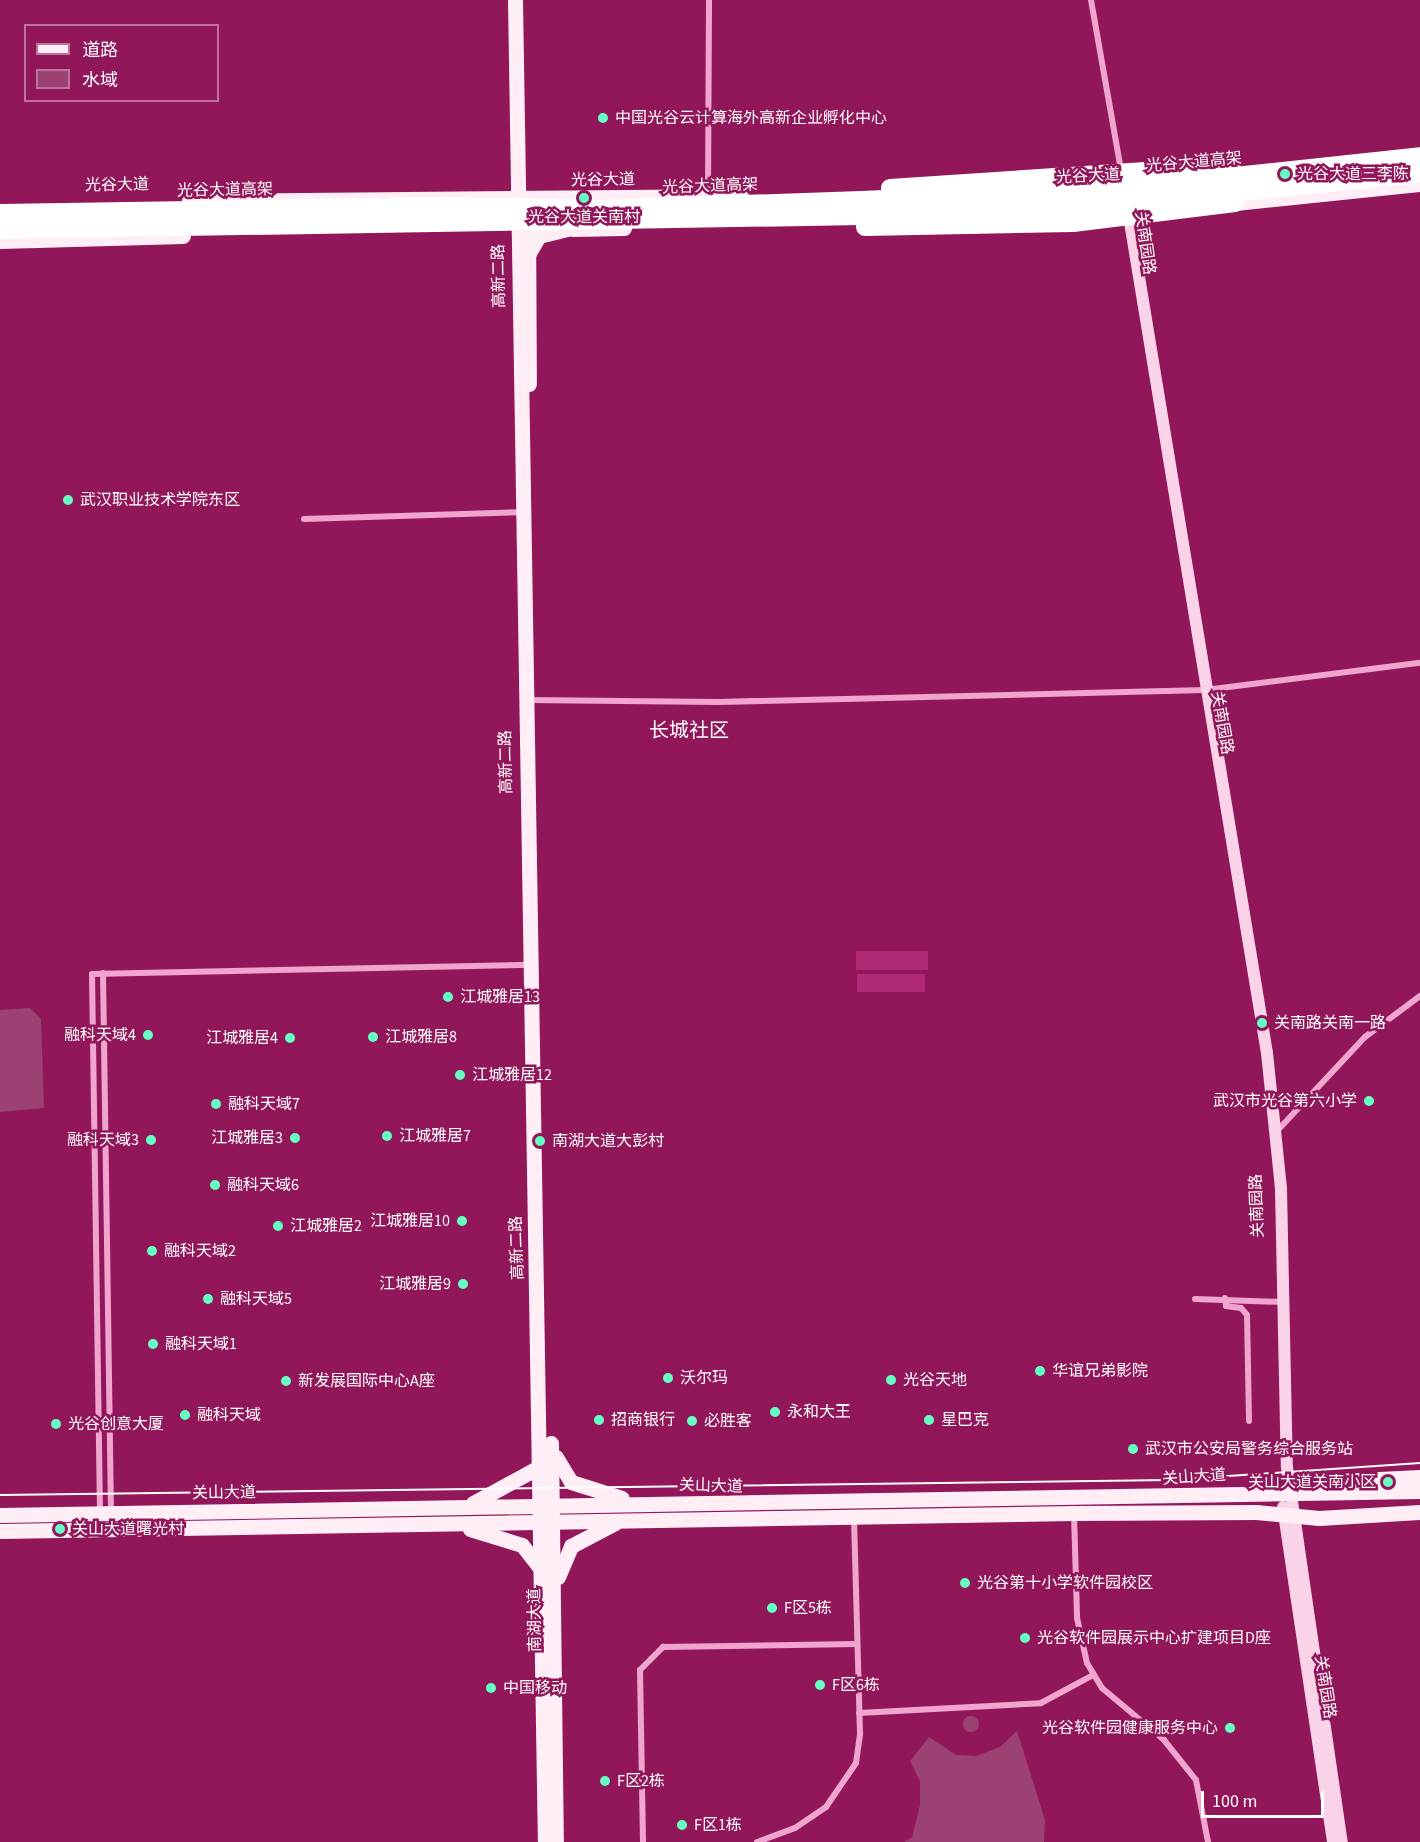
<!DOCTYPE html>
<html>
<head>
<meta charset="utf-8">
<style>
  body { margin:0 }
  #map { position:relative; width:1420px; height:1842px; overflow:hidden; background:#92165a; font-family:"Source Sans 3","Noto Sans SC",sans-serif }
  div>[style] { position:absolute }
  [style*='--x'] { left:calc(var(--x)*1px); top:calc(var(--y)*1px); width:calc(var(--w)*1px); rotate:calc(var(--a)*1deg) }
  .green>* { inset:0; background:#b02974; transform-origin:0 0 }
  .water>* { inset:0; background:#9b4272 }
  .round { border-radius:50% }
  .street>* { height:6px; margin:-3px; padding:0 3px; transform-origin:3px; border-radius:3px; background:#f0a5cf }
  .secondary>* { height:12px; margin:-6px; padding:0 6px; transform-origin:6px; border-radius:6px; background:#fbd3e9 }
  .primary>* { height:15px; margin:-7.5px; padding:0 7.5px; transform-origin:7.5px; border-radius:7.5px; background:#ffeef6 }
  .highway>* { height:18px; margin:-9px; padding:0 9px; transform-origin:9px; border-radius:9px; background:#fff }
  .tram>* { height:1.5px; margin:-0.75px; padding:0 0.75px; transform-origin:0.75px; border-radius:0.75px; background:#fff }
  .dots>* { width:16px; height:16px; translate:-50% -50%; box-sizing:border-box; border:3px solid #92165a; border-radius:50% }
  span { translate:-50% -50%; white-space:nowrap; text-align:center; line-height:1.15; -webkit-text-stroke:5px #92165a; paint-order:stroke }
  .poi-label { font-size:16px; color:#fff }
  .left { translate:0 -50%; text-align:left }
  .right { translate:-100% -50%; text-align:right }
  .street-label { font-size:16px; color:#fff }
  .quarter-label { font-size:20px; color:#fff }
  .legend { position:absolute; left:24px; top:24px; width:195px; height:78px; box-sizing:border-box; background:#92165a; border:2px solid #be739c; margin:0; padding:8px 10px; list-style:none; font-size:18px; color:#fff }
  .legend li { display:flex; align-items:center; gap:12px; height:30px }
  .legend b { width:30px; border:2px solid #be739c }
  .scale { position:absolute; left:1201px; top:1791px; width:123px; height:27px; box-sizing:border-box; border:3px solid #fff; border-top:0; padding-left:8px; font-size:18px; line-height:21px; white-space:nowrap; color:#fff; -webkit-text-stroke:4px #92165a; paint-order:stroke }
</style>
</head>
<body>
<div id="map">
  <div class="green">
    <i style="left:928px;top:951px;width:19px;height:72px;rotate:90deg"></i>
    <i style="left:925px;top:974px;width:18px;height:68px;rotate:90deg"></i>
  </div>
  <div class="water">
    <i style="clip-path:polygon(30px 1008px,41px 1019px,44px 1108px,0 1112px,0 1010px)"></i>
    <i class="round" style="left:963px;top:1716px;width:16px;height:16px"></i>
    <i style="clip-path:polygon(1017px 1731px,1045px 1820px,1044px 1842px,904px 1842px,912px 1837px,920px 1805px,920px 1781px,910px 1761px,929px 1737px,956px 1755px,976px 1756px,1000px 1747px)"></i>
  </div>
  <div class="street">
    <i style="--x:1091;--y:0;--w:174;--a:80"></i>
    <i style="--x:708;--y:194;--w:194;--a:-89.7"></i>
    <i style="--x:304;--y:519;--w:217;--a:-1.8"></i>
    <i style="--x:527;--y:700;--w:191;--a:0.6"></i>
    <i style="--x:718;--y:702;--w:487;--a:-1.4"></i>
    <i style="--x:1205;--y:690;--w:217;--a:-7.2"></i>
    <i style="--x:103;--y:973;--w:540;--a:89.15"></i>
    <i style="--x:1277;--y:1131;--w:129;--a:-46.9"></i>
    <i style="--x:1365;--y:1037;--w:69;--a:-36.7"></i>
    <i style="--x:1225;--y:1298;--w:8;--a:83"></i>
    <i style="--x:1226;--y:1306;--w:15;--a:8"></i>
    <i style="--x:1241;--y:1308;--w:9;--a:49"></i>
    <i style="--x:1247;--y:1315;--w:106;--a:88.9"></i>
    <i style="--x:1195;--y:1299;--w:88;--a:2"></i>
    <i style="--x:100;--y:1512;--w:538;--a:-90.85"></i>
    <i style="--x:92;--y:974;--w:438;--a:-1.2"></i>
    <i style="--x:1074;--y:1514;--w:104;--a:88.3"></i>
    <i style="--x:1077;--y:1618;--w:46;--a:77.5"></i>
    <i style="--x:1087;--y:1663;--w:29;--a:59"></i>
    <i style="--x:1102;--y:1688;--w:81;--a:40"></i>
    <i style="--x:1164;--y:1740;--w:51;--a:51.3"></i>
    <i style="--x:1196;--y:1780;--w:63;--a:79"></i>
    <i style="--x:859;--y:1713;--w:182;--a:-3.1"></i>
    <i style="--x:1041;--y:1703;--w:59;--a:-28.3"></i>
    <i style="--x:643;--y:1842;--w:172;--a:-91"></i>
    <i style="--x:640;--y:1670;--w:33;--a:-45"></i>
    <i style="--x:663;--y:1647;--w:194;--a:-0.9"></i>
    <i style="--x:757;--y:1842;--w:40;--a:-20.2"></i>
    <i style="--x:795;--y:1828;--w:37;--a:-34"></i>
    <i style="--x:826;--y:1807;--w:53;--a:-55.7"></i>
    <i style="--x:856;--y:1763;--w:30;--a:-82"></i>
    <i style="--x:860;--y:1733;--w:214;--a:-91.6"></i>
  </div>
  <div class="secondary">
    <i style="--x:1128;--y:210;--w:854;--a:80.64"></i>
    <i style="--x:1267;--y:1053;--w:137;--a:84.1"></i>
    <i style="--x:1281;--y:1189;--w:278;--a:88.8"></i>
    <i style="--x:1287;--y:1467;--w:379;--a:81.7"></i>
    <i style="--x:1283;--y:1507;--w:339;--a:81.5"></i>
  </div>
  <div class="primary">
    <i style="--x:515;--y:0;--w:1842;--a:89.07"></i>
    <i style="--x:189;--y:201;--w:552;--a:-0.52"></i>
    <i style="--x:1226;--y:204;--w:195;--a:-5.9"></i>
    <i style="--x:528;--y:210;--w:174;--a:89.7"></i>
    <i style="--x:573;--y:229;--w:51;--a:-1.1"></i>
    <i style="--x:0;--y:241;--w:183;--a:-1.6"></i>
    <i style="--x:529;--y:253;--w:20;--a:-60"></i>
    <i style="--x:539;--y:236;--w:30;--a:-14"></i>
    <i style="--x:551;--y:1443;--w:399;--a:89.3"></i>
    <i style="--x:556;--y:1457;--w:29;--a:59"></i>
    <i style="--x:571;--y:1482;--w:53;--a:17.4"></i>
    <i style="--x:1293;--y:1492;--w:26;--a:-23"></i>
    <i style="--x:1317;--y:1482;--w:103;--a:-2.8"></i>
    <i style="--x:473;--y:1503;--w:77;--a:-28.6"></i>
    <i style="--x:0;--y:1515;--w:1420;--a:-0.97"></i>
    <i style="--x:470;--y:1529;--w:54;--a:17.1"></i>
    <i style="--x:522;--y:1545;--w:31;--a:52"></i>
    <i style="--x:0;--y:1531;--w:1074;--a:-0.96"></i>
    <i style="--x:1074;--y:1513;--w:182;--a:-0.3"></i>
    <i style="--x:1256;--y:1512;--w:63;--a:5.4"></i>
    <i style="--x:1319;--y:1518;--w:101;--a:-3.4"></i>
    <i style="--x:558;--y:1577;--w:34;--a:-67"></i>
    <i style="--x:571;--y:1546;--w:50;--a:-27.6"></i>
  </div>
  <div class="highway">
    <i style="--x:890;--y:188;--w:344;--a:-3.8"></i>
    <i style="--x:0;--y:213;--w:438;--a:-0.9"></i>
    <i style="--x:438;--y:206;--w:164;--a:1"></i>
    <i style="--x:602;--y:209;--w:259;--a:-2"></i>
    <i style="--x:861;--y:200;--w:252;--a:-2.5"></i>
    <i style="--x:1113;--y:189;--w:309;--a:-6.1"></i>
    <i style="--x:865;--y:227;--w:208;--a:-1.1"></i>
    <i style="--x:1073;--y:223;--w:163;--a:-7"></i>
    <i style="--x:0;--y:230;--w:863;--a:-0.93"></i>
    <i style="--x:863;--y:216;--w:250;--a:-2.5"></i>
    <i style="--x:1113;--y:205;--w:309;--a:-5.8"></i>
  </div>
  <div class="tram">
    <i style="--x:0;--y:1495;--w:1170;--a:-0.73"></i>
    <i style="--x:1170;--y:1480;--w:251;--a:-3.9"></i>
  </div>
  <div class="dots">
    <i style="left:603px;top:118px;background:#64ffc1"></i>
    <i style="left:1285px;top:174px;background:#64ffc1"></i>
    <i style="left:584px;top:198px;background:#64ffc1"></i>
    <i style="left:68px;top:500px;background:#64ffc1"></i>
    <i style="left:448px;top:997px;background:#64ffc1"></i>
    <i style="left:1262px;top:1023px;background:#64ffc1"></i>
    <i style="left:148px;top:1035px;background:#64ffc1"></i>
    <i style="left:373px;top:1037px;background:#64ffc1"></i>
    <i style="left:290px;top:1038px;background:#64ffc1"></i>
    <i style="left:460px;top:1075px;background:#64ffc1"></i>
    <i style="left:1369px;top:1101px;background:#64ffc1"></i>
    <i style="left:216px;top:1104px;background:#64ffc1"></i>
    <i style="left:387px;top:1136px;background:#64ffc1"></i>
    <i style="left:295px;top:1138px;background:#64ffc1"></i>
    <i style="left:151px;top:1140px;background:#64ffc1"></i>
    <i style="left:540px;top:1141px;background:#64ffc1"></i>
    <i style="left:215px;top:1185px;background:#64ffc1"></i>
    <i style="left:462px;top:1221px;background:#64ffc1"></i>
    <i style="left:278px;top:1226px;background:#64ffc1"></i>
    <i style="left:152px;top:1251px;background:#64ffc1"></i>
    <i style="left:463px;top:1284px;background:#64ffc1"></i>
    <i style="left:208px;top:1299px;background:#64ffc1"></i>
    <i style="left:153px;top:1344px;background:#64ffc1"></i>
    <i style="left:1040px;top:1371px;background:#64ffc1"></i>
    <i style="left:668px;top:1378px;background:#64ffc1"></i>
    <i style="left:891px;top:1380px;background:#64ffc1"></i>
    <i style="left:286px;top:1381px;background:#64ffc1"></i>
    <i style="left:775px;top:1412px;background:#64ffc1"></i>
    <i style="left:185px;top:1415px;background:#64ffc1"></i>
    <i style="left:599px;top:1420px;background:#64ffc1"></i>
    <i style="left:929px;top:1420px;background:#64ffc1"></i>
    <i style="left:692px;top:1421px;background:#64ffc1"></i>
    <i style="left:56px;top:1424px;background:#64ffc1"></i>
    <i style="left:1133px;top:1449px;background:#64ffc1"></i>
    <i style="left:1388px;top:1482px;background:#64ffc1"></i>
    <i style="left:60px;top:1529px;background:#64ffc1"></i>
    <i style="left:965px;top:1583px;background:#64ffc1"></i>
    <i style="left:772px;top:1608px;background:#64ffc1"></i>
    <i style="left:1025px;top:1638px;background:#64ffc1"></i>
    <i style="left:820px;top:1685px;background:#64ffc1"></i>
    <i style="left:491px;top:1688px;background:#64ffc1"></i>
    <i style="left:1230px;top:1728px;background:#64ffc1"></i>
    <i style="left:605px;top:1781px;background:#64ffc1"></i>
    <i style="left:682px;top:1825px;background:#64ffc1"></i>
  </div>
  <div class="poi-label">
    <span class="left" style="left:615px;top:118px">中国光谷云计算海外高新企业孵化中心</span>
    <span class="left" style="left:1297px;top:174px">光谷大道三李陈</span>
    <span style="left:584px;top:217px">光谷大道关南村</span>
    <span class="left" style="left:80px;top:500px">武汉职业技术学院东区</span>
    <span class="left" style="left:460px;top:997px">江城雅居13</span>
    <span class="left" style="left:1274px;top:1023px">关南路关南一路</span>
    <span class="right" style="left:136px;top:1035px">融科天域4</span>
    <span class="left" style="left:385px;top:1037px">江城雅居8</span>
    <span class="right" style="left:278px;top:1038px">江城雅居4</span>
    <span class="left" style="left:472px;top:1075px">江城雅居12</span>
    <span class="right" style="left:1357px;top:1101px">武汉市光谷第六小学</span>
    <span class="left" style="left:228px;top:1104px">融科天域7</span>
    <span class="left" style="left:399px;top:1136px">江城雅居7</span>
    <span class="right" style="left:283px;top:1138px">江城雅居3</span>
    <span class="right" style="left:139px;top:1140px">融科天域3</span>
    <span class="left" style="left:552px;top:1141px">南湖大道大彭村</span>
    <span class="left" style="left:227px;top:1185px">融科天域6</span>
    <span class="right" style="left:450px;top:1221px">江城雅居10</span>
    <span class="left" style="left:290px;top:1226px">江城雅居2</span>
    <span class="left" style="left:164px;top:1251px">融科天域2</span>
    <span class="right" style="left:451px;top:1284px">江城雅居9</span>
    <span class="left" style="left:220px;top:1299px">融科天域5</span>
    <span class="left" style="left:165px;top:1344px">融科天域1</span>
    <span class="left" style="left:1052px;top:1371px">华谊兄弟影院</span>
    <span class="left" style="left:680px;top:1378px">沃尔玛</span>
    <span class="left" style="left:903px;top:1380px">光谷天地</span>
    <span class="left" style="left:298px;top:1381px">新发展国际中心A座</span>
    <span class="left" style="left:787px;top:1412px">永和大王</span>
    <span class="left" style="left:197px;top:1415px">融科天域</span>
    <span class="left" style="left:611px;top:1420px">招商银行</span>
    <span class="left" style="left:941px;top:1420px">星巴克</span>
    <span class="left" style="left:704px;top:1421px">必胜客</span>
    <span class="left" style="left:68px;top:1424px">光谷创意大厦</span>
    <span class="left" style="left:1145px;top:1449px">武汉市公安局警务综合服务站</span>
    <span class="right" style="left:1376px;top:1482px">关山大道关南小区</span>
    <span class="left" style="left:72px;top:1529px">关山大道曙光村</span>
    <span class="left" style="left:977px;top:1583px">光谷第十小学软件园校区</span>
    <span class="left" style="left:784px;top:1608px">F区5栋</span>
    <span class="left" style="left:1037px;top:1638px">光谷软件园展示中心扩建项目D座</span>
    <span class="left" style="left:832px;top:1685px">F区6栋</span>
    <span class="left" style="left:503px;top:1688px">中国移动</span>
    <span class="right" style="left:1218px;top:1728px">光谷软件园健康服务中心</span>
    <span class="left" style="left:617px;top:1781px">F区2栋</span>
    <span class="left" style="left:694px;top:1825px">F区1栋</span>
  </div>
  <div class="street-label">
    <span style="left:1194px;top:162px;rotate:-5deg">光谷大道高架</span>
    <span style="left:1088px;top:176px;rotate:-3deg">光谷大道</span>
    <span style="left:603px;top:180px;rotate:-1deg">光谷大道</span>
    <span style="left:117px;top:185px;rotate:-1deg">光谷大道</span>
    <span style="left:710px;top:186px;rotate:-2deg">光谷大道高架</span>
    <span style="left:225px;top:190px;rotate:-1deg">光谷大道高架</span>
    <span style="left:1145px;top:243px;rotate:82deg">关南园路</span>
    <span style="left:499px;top:276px;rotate:-91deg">高新二路</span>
    <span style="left:1222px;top:723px;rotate:80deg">关南园路</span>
    <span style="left:506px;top:762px;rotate:-91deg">高新二路</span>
    <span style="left:1257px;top:1206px;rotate:-92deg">关南园路</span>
    <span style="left:517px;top:1248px;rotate:-92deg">高新二路</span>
    <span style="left:1194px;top:1477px;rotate:-4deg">关山大道</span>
    <span style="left:711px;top:1486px;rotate:2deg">关山大道</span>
    <span style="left:224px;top:1493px;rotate:-1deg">关山大道</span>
    <span style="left:535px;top:1620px;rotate:-91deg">南湖大道</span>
    <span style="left:1325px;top:1687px;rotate:81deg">关南园路</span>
  </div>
  <div class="quarter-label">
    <span style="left:689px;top:731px">长城社区</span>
  </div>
  <ul class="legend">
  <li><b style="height:8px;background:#ffeef6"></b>道路</li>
  <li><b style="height:16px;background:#9b4272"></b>水域</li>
  </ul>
  <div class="scale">100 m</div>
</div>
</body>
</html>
